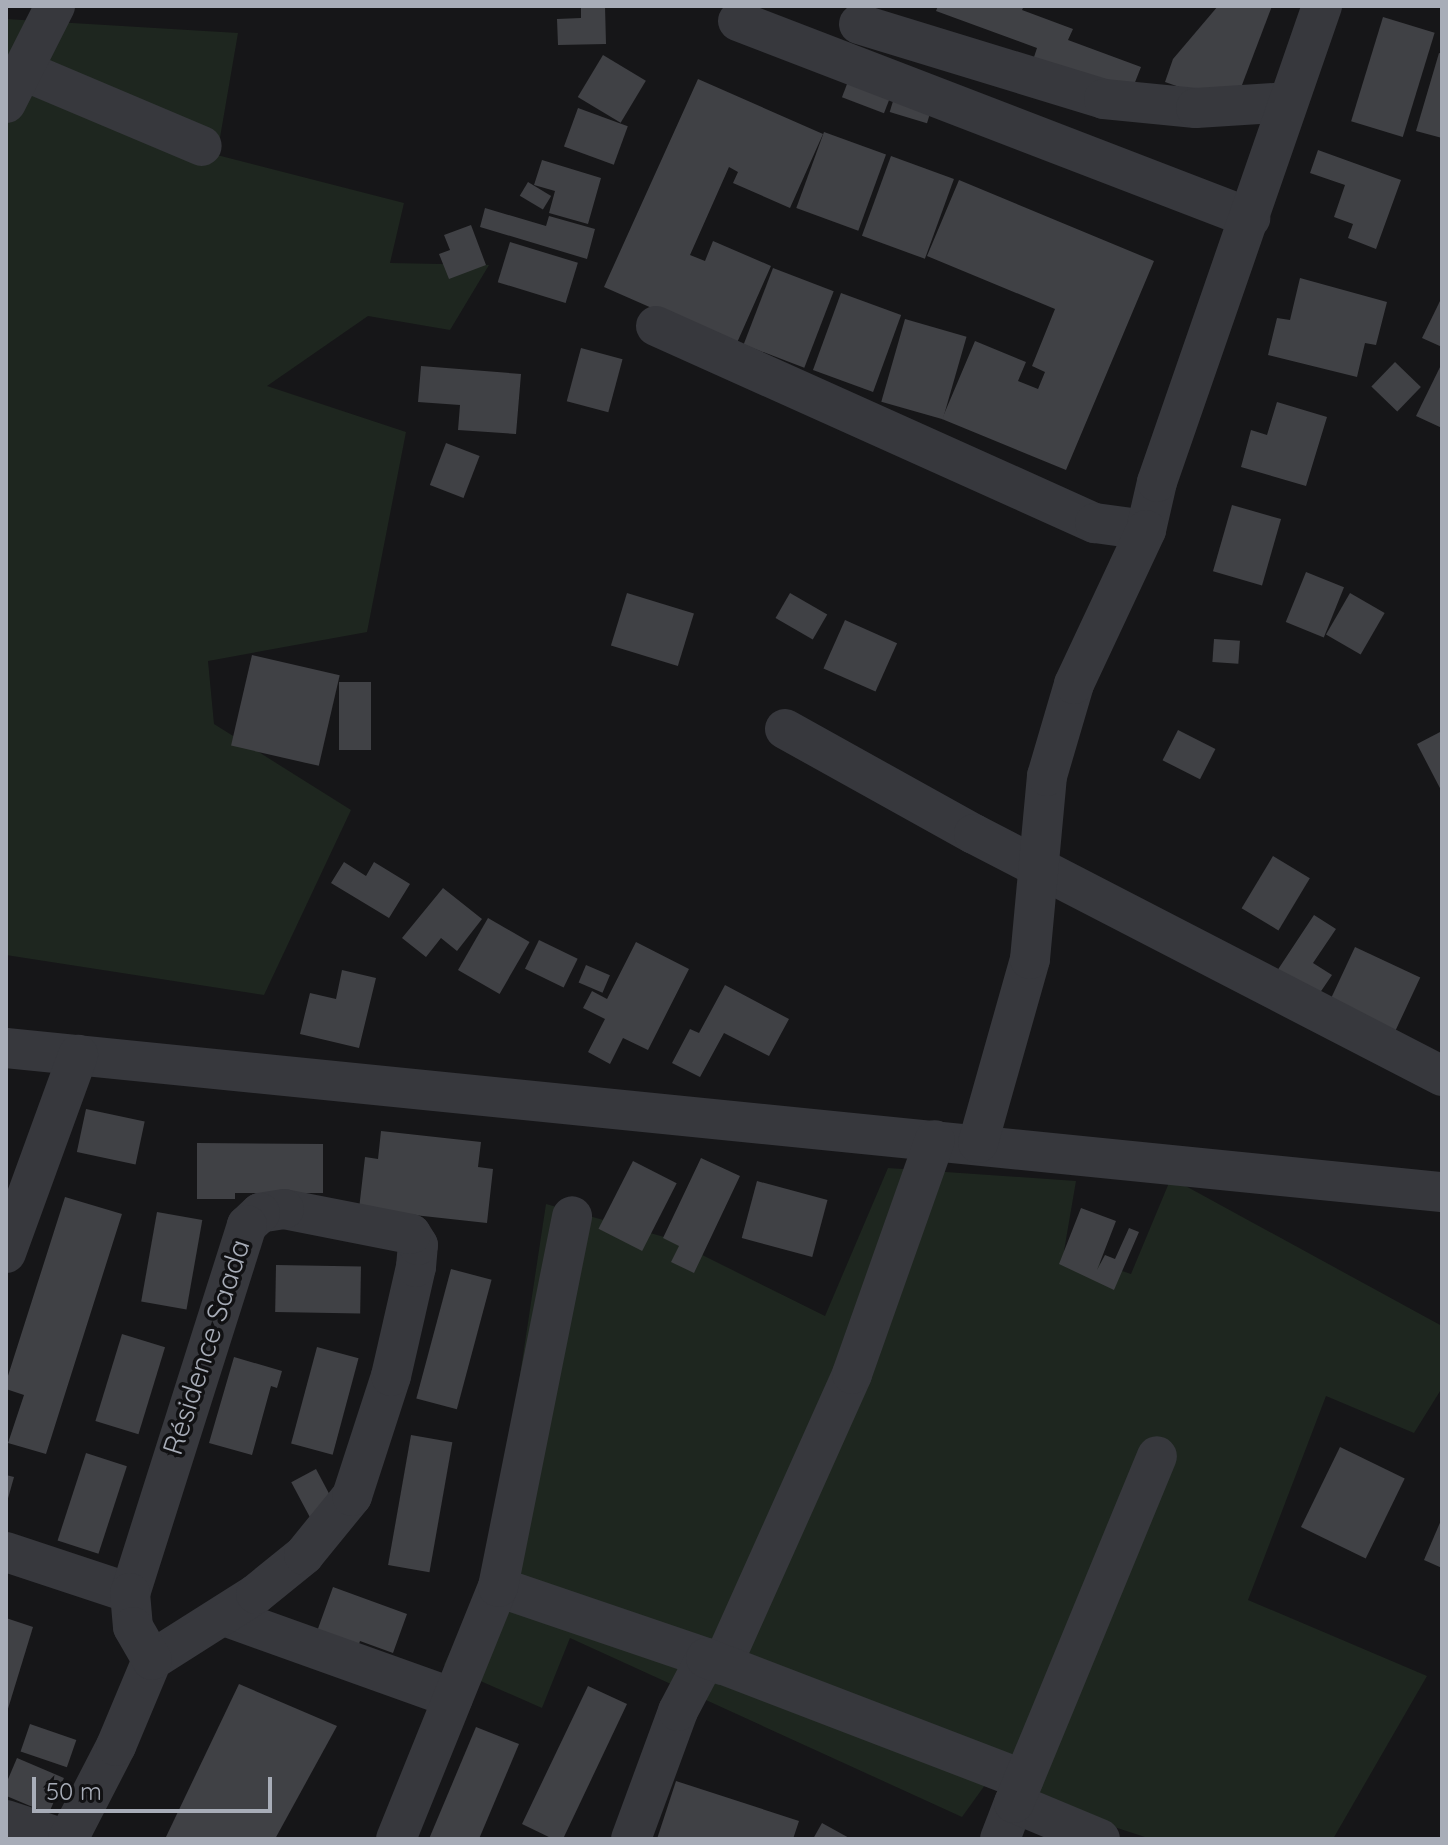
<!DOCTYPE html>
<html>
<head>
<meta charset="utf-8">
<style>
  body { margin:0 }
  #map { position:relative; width:1448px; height:1845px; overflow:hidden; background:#161618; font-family:Quicksand,sans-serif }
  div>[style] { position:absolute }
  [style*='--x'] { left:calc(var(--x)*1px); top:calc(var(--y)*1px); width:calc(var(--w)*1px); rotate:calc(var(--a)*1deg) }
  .green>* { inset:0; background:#1e261f }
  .building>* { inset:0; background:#404145; transform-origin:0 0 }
  .minor>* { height:40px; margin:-20px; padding:0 20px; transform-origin:20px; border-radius:20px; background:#37383d }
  span { translate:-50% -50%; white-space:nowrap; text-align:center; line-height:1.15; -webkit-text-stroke:7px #111113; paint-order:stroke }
  .street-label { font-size:28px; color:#a8adb8 }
  .frame { position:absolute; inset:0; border:8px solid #a8adb8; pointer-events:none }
  .scale { position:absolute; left:32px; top:1777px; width:240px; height:36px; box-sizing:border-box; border:4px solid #a8adb8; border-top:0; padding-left:10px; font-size:24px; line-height:28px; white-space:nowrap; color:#a8adb8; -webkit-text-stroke:6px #111113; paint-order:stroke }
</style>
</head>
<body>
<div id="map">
  <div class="green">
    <i style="clip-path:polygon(6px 19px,238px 33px,217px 155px,404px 203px,390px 263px,489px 265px,450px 330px,368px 316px,267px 386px,406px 432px,367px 632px,208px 661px,214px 724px,351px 810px,264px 995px,6px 955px)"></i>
    <i style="clip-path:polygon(888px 1168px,1076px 1181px,1064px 1251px,1131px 1274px,1171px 1178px,1442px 1326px,1442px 1388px,1414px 1433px,1326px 1396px,1248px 1600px,1427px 1676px,1333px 1839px,1151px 1839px,985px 1785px,962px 1817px,570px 1638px,542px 1708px,444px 1665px,491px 1566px,546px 1204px,668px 1238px,825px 1316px)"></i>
  </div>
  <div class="building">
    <i style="clip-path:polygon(581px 6px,605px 6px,606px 44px,558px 45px,557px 19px,581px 18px)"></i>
    <i style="clip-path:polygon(938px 6px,1024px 6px,1022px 10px,1073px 29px,1068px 40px,1141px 67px,1130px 95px,1033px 60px,1037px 48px,936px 11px)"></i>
    <i style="clip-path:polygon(1218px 6px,1272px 6px,1234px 106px,1165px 82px,1173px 59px)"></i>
    <i style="left:1383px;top:17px;width:54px;height:109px;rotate:17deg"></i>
    <i style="clip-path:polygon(1439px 53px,1442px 54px,1442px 138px,1416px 131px)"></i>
    <i style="left:603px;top:55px;width:50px;height:49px;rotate:31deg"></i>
    <i style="left:852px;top:71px;width:45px;height:28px;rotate:21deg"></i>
    <i style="clip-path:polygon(698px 79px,823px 134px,790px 208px,733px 183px,738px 172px,729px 167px,690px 255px,705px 261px,713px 241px,771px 266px,736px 345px,604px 287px)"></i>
    <i style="left:897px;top:88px;width:39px;height:25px;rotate:17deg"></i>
    <i style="left:578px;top:108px;width:53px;height:41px;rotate:20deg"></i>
    <i style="left:824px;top:132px;width:66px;height:81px;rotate:20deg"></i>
    <i style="clip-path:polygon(1318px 150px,1401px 180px,1376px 249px,1348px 238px,1353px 224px,1334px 217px,1345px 185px,1310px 173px)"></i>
    <i style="left:891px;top:156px;width:67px;height:85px;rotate:20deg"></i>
    <i style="clip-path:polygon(542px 160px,601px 178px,588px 224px,549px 213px,555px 191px,534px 185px)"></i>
    <i style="clip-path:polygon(959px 180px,1154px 261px,1066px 470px,942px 419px,975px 341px,1026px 362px,1018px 381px,1038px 389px,1045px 372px,1032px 366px,1055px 309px,927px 256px)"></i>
    <i style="left:528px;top:182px;width:27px;height:16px;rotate:31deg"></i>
    <i style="clip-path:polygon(485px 208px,546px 226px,549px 216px,595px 229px,587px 259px,480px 227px)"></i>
    <i style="clip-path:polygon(471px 225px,486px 265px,449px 279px,439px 254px,450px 250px,444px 235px)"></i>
    <i style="left:510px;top:242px;width:71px;height:42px;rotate:17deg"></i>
    <i style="left:773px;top:268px;width:65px;height:82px;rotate:21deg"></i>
    <i style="clip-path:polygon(1300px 278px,1387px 302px,1376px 345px,1365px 343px,1357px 377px,1268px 355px,1277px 318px,1290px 320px)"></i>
    <i style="left:841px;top:293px;width:64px;height:82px;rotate:20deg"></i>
    <i style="clip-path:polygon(1440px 301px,1442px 302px,1442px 347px,1422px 338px)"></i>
    <i style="left:905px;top:319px;width:64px;height:86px;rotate:16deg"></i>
    <i style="left:581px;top:348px;width:43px;height:55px;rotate:15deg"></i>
    <i style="left:1395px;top:362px;width:36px;height:34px;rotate:44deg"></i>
    <i style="clip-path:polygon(1442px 363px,1442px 428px,1416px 416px)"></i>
    <i style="clip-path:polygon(421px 366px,521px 374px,516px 434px,458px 430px,460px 405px,418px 402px)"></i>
    <i style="clip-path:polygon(1277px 402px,1327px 417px,1306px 486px,1241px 467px,1251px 430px,1267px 435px)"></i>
    <i style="left:446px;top:443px;width:36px;height:45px;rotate:21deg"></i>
    <i style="left:1232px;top:505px;width:51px;height:69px;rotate:16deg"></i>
    <i style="left:1306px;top:572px;width:41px;height:54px;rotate:22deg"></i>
    <i style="left:627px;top:593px;width:70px;height:55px;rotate:17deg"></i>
    <i style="left:790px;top:593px;width:43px;height:29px;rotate:30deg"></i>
    <i style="left:1350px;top:593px;width:40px;height:48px;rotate:30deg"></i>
    <i style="left:845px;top:620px;width:57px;height:53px;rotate:24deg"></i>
    <i style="left:1214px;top:639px;width:26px;height:23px;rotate:4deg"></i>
    <i style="left:252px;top:655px;width:90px;height:93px;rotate:13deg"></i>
    <i style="left:339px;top:682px;width:32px;height:68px"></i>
    <i style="left:1178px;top:730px;width:42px;height:34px;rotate:27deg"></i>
    <i style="clip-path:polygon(1442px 731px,1442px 792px,1417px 744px)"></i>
    <i style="left:1273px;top:856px;width:43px;height:61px;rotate:31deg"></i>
    <i style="clip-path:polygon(344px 862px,366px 876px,374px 862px,410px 884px,389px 918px,331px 883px)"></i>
    <i style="clip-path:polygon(443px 888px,482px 919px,457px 951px,441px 938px,426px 957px,402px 938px)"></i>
    <i style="clip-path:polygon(1314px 915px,1336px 929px,1313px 963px,1332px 975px,1313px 1003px,1273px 977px)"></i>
    <i style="left:488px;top:918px;width:48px;height:60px;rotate:30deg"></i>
    <i style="left:539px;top:940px;width:43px;height:32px;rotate:26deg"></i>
    <i style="clip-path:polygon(636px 942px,689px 969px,648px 1050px,623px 1038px,610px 1064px,588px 1052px,605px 1019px,583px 1008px,592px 991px,607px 999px)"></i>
    <i style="left:1355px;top:947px;width:72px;height:63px;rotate:25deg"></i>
    <i style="left:586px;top:965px;width:26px;height:19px;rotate:23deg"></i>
    <i style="clip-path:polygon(342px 970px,376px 978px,359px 1048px,300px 1034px,310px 993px,336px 999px)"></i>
    <i style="clip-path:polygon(725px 985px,789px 1019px,769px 1056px,724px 1033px,700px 1077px,672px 1063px,690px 1029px,699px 1033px)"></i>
    <i style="left:86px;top:1109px;width:60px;height:44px;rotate:12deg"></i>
    <i style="clip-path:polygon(381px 1131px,481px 1142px,478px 1167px,493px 1169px,487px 1223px,359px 1209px,365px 1157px,378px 1159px)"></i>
    <i style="clip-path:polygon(197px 1143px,323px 1144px,323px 1193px,235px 1193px,235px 1199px,197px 1199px)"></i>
    <i style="clip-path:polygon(701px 1158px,740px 1176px,694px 1273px,671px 1262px,679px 1246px,663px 1238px)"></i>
    <i style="left:633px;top:1161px;width:49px;height:76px;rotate:27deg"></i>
    <i style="left:757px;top:1181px;width:73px;height:59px;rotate:15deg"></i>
    <i style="clip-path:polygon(65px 1197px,122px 1214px,46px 1454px,8px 1443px,24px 1395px,6px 1389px,6px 1382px)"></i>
    <i style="clip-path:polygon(1081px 1208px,1116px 1221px,1097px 1270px,1105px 1255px,1115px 1259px,1129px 1228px,1139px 1232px,1114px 1290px,1059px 1264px)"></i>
    <i style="left:157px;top:1212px;width:46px;height:91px;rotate:10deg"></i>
    <i style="left:276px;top:1265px;width:85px;height:47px;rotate:1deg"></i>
    <i style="left:451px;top:1269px;width:42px;height:134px;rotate:15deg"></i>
    <i style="left:122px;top:1334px;width:45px;height:91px;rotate:17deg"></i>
    <i style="left:317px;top:1347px;width:43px;height:100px;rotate:15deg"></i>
    <i style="clip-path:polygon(234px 1357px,282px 1371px,277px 1388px,271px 1386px,252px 1455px,209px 1443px)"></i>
    <i style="left:411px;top:1435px;width:42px;height:132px;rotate:10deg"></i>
    <i style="left:1340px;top:1447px;width:72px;height:89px;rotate:26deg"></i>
    <i style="left:86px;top:1453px;width:43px;height:92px;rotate:18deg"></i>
    <i style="left:316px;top:1469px;width:50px;height:28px;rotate:62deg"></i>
    <i style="clip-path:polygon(6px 1475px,14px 1477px,7px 1502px,6px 1502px)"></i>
    <i style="clip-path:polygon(1442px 1518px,1442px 1568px,1424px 1560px)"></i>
    <i style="clip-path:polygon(333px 1587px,407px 1614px,393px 1653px,360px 1641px,352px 1663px,311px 1648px)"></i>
    <i style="clip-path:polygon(6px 1618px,33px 1627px,7px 1712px,6px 1712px)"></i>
    <i style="clip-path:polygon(239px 1684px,337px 1726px,275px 1839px,165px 1839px)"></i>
    <i style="clip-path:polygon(588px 1686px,627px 1704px,563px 1839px,553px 1839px,522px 1824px)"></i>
    <i style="left:30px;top:1724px;width:49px;height:29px;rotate:19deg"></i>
    <i style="clip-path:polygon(476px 1727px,519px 1744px,479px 1839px,429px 1839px)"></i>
    <i style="left:17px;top:1758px;width:51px;height:39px;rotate:23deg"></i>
    <i style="clip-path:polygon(676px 1781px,799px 1821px,793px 1839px,657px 1839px)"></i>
    <i style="clip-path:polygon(822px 1823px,851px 1839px,813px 1839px)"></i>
  </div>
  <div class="minor">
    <i style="--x:738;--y:21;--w:549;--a:21.05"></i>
    <i style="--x:859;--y:24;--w:256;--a:17"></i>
    <i style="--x:1104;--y:99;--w:92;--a:5.6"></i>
    <i style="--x:1196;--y:108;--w:92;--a:-3.7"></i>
    <i style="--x:22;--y:70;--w:195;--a:22.9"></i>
    <i style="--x:6;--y:103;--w:109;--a:-63.2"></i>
    <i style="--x:656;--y:326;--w:481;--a:24.2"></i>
    <i style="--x:1095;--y:523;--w:51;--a:7.8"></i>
    <i style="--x:1146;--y:530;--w:49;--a:-77.1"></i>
    <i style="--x:1157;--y:482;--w:504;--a:-70.88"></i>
    <i style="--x:785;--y:729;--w:216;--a:29.1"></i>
    <i style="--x:974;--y:834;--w:527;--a:27.34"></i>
    <i style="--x:6;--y:1048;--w:1443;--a:5.73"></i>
    <i style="--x:978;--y:1143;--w:191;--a:-74.2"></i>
    <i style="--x:1030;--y:959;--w:184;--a:-84.7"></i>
    <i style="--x:1047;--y:776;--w:96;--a:-73.6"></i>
    <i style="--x:1074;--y:684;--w:170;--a:-64.9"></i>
    <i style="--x:6;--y:1253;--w:211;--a:-70"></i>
    <i style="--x:6;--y:1552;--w:131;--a:18.3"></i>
    <i style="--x:498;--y:1587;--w:220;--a:18.8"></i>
    <i style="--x:224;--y:1616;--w:243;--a:19.7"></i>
    <i style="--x:722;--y:1665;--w:319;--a:-65.9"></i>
    <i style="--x:852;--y:1374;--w:248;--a:-70.5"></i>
    <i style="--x:6;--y:1820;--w:61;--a:18.1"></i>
    <i style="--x:68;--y:1839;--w:105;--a:-62.7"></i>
    <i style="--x:116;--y:1746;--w:93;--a:-67.3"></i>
    <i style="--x:152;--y:1660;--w:123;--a:-32.4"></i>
    <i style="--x:256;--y:1594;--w:62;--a:-39.1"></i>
    <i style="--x:304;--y:1555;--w:76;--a:-50.9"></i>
    <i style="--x:352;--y:1496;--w:126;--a:-72"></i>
    <i style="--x:391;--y:1376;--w:112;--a:-77.1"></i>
    <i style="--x:416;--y:1267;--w:22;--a:-85"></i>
    <i style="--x:418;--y:1245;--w:13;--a:-122"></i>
    <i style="--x:411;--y:1234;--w:129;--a:-168.9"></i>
    <i style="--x:284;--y:1209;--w:24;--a:171"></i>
    <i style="--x:260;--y:1213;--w:18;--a:137"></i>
    <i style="--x:247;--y:1225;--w:386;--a:107.6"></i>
    <i style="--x:130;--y:1593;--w:34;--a:85"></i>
    <i style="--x:133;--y:1627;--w:38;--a:60"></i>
    <i style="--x:396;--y:1839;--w:272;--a:-68"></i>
    <i style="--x:498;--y:1587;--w:378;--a:-78.7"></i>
    <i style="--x:631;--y:1839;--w:136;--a:-69.8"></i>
    <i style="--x:678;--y:1711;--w:60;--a:-62.2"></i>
    <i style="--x:706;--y:1658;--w:340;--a:21"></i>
    <i style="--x:1000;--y:1839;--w:39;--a:-69"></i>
    <i style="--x:1100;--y:1839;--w:93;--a:-157.3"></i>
    <i style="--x:1014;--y:1803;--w:375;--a:-67.6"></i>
  </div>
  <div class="street-label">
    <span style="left:206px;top:1347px;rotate:-72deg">Résidence Saada</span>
  </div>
  <div class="frame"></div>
  <div class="scale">50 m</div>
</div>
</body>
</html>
